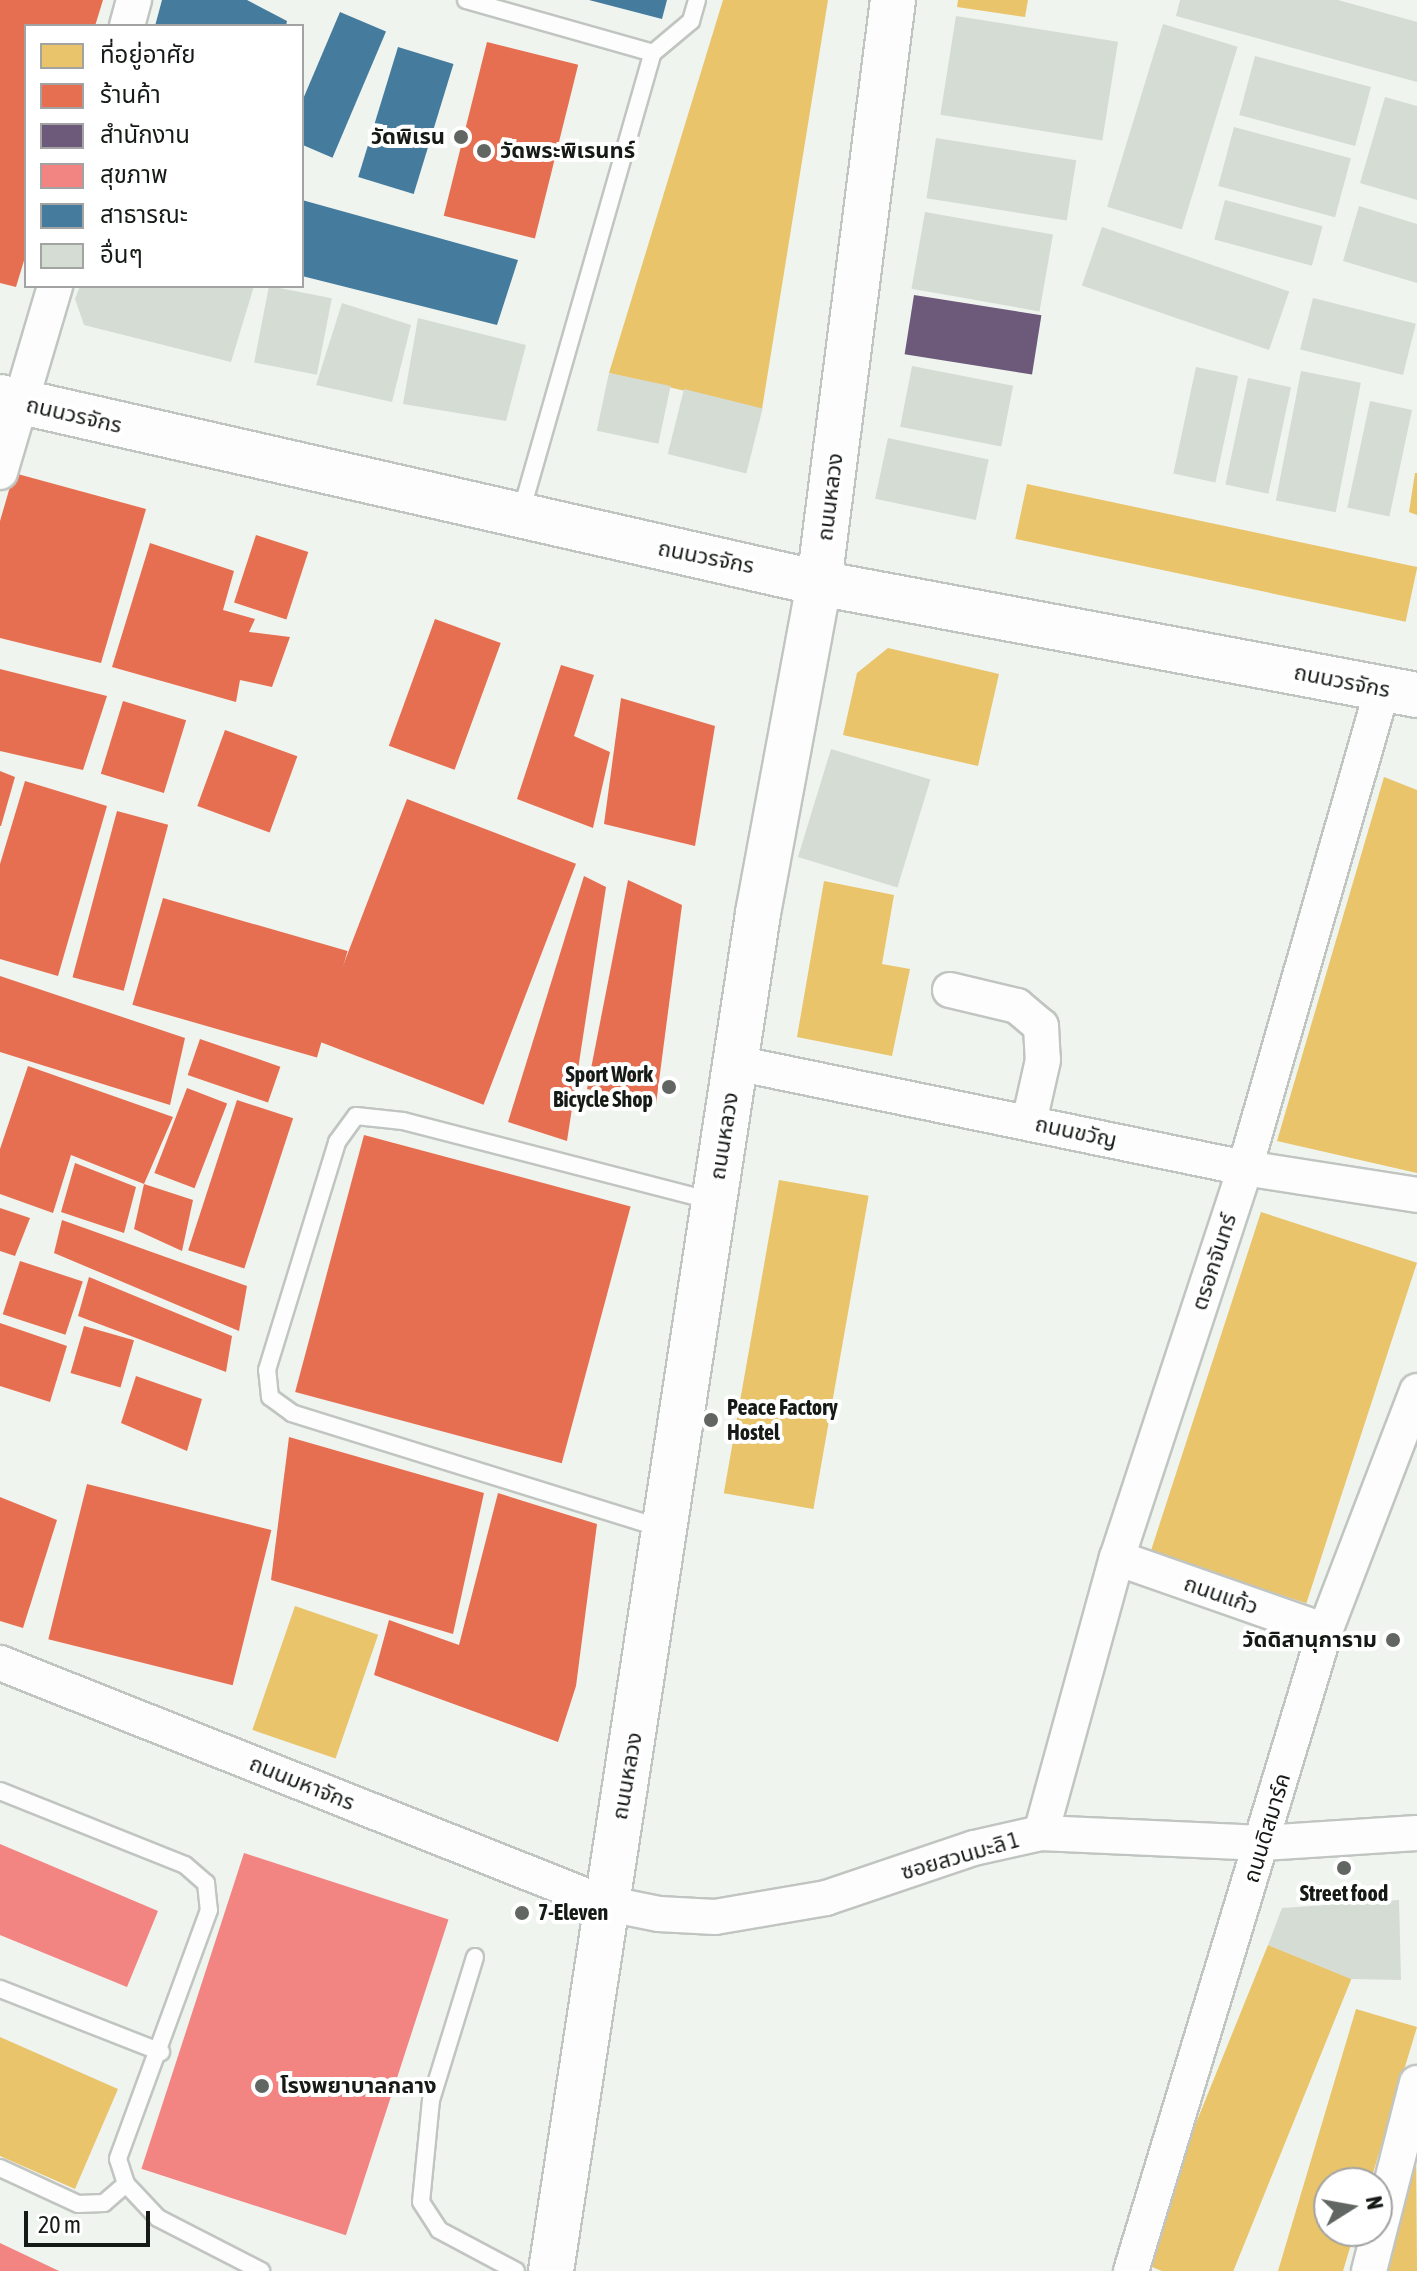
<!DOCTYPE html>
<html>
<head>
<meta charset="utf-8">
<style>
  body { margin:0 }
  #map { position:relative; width:1417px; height:2271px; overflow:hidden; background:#eff4ef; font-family:"Asap Condensed","Noto Sans Thai",sans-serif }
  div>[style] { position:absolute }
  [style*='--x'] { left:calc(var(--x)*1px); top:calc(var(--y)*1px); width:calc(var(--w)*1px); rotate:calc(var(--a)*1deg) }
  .homes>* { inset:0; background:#e9c46a; transform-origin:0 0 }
  .shops>* { inset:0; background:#e76f51; transform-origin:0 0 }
  .offices>* { inset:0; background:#6d597a; transform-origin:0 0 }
  .health>* { inset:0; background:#f28482; transform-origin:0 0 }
  .public>* { inset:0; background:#457b9d; transform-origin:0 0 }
  .building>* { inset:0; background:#d4dcd4; transform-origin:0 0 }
  .roads { filter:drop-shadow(2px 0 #c1c5c1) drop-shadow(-2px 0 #c1c5c1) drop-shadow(0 2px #c1c5c1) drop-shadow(0 -2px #c1c5c1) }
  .lane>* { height:16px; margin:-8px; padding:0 8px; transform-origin:8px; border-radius:8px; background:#fdfdfd }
  .street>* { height:34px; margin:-17px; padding:0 17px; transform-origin:17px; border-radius:17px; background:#fdfdfd }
  .secondary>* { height:44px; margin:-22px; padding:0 22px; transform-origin:22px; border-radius:22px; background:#fdfdfd }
  .dots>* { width:22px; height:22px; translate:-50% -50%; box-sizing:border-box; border:4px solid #fff; border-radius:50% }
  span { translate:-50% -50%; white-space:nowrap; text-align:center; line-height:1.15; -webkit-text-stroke:8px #fff; paint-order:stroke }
  .poi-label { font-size:22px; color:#161a16; font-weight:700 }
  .right { translate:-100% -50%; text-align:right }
  .left { translate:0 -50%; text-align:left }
  .street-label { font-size:22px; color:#161a16 }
  .legend { position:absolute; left:24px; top:24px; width:280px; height:264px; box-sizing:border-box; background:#fff; border:2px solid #a2a3a2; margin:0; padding:10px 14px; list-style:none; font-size:24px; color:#161a16 }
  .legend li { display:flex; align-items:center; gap:16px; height:40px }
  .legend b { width:40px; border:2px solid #a2a3a2 }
  .north { position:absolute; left:1313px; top:2167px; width:80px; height:80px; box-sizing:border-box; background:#fff; border:2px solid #a2a3a2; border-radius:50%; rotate:79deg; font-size:22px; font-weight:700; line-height:32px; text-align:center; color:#161a16 }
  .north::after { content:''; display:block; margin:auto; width:28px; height:36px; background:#626662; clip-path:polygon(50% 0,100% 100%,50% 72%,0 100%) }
  .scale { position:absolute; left:24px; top:2211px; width:126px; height:36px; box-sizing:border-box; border:4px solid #161a16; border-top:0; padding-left:10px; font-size:24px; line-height:28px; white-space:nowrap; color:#161a16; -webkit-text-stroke:6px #fff; paint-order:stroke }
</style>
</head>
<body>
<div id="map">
  <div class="homes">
    <i style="clip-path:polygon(723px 0,828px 0,762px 409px,609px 373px)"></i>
    <i style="clip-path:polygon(958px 0,1028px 0,1025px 17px,957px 7px)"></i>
    <i style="clip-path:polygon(1415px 473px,1417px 473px,1417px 515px,1409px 512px)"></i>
    <i style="left:1027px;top:484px;width:399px;height:56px;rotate:12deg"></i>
    <i style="clip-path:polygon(888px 648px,999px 674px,978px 766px,843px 735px,857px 673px)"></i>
    <i style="clip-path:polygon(1384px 777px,1417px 790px,1417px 1173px,1277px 1141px)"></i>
    <i style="clip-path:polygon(824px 881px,894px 895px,882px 964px,910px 969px,892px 1056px,797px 1037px)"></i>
    <i style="left:779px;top:1180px;width:91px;height:318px;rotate:10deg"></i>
    <i style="left:1261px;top:1212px;width:164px;height:358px;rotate:18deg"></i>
    <i style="left:295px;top:1606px;width:88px;height:131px;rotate:19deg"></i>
    <i style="left:1268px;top:1945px;width:90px;height:342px;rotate:22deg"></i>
    <i style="clip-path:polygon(1356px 2009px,1417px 2027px,1370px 2183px,1329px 2183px,1329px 2231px,1355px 2231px,1343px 2271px,1278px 2271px)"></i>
    <i style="clip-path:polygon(0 2037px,118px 2089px,75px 2189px,0 2156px)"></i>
    <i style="clip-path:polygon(1416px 2154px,1417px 2271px,1385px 2271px)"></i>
  </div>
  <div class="shops">
    <i style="clip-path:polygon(0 0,103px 0,95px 26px,26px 26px,26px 254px,16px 287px,0 283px)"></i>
    <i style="left:487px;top:42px;width:94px;height:179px;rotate:14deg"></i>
    <i style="clip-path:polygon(14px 473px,146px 509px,101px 663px,0 638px,0 521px)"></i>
    <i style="left:256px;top:535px;width:55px;height:71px;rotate:18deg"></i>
    <i style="clip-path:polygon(150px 543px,234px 571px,223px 610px,255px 619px,249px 632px,290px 637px,272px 687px,240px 680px,236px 702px,112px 667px)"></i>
    <i style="left:435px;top:619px;width:70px;height:135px;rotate:20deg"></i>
    <i style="clip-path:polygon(561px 665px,594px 675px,574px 736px,610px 752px,593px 828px,517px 799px)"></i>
    <i style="clip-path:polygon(0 669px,107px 696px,83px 770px,0 751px)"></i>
    <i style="clip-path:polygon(621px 698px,715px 726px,695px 846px,604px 824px)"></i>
    <i style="left:123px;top:701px;width:66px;height:76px;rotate:17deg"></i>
    <i style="left:225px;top:730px;width:77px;height:81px;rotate:20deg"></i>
    <i style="clip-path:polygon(0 771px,15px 777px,1px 826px,0 826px)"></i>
    <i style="clip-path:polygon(25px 781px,107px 806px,58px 976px,0 959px,0 864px)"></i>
    <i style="left:407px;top:799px;width:181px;height:258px;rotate:21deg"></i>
    <i style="left:117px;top:811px;width:53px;height:172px;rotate:15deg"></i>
    <i style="clip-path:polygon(584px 876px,606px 887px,567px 1141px,508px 1122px)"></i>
    <i style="clip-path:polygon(628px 880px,682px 905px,656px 1104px,587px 1089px)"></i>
    <i style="left:163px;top:898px;width:192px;height:111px;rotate:16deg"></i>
    <i style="clip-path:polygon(0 976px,185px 1038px,170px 1105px,0 1052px)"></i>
    <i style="left:200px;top:1039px;width:85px;height:38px;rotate:19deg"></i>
    <i style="clip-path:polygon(28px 1066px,173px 1117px,144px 1184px,193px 1200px,182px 1251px,134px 1229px,144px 1184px,71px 1155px,53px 1213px,0 1194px,0 1149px)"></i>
    <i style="left:187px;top:1088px;width:43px;height:91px;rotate:21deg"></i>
    <i style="left:237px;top:1100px;width:59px;height:158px;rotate:18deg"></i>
    <i style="left:364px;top:1135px;width:276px;height:266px;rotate:15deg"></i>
    <i style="clip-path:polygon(75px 1163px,136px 1187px,124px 1233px,61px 1212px)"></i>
    <i style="clip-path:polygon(0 1208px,30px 1218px,15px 1256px,0 1251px)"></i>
    <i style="clip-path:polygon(62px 1220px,247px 1286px,239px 1331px,54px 1253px)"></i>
    <i style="left:20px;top:1261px;width:66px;height:56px;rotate:18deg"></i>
    <i style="clip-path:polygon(89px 1277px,232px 1336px,226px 1372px,78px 1316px)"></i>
    <i style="clip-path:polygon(0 1323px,67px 1346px,50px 1402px,0 1386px)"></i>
    <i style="left:84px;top:1326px;width:52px;height:49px;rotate:16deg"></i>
    <i style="clip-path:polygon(136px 1376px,202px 1399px,187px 1451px,121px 1423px)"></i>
    <i style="clip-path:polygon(289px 1437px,484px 1493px,453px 1634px,271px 1580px)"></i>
    <i style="left:87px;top:1484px;width:190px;height:160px;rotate:14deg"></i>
    <i style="clip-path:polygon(498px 1493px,597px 1524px,576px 1686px,558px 1742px,374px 1675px,389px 1620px,459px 1645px)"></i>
    <i style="clip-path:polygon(0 1497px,57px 1520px,23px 1628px,0 1621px)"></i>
  </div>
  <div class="offices">
    <i style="left:914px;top:295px;width:129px;height:60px;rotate:9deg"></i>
  </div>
  <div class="health">
    <i style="clip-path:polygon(0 1844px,158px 1911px,127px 1987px,0 1935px)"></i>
    <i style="left:244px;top:1853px;width:215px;height:332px;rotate:18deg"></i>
    <i style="clip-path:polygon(0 2243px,59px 2271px,0 2271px)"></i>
  </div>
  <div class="public">
    <i style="clip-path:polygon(162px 0,247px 0,287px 21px,286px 26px,155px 26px)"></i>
    <i style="clip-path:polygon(589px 0,667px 0,662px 19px)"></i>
    <i style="left:340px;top:12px;width:50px;height:137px;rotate:23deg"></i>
    <i style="left:398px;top:47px;width:58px;height:136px;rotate:17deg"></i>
    <i style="clip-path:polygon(302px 200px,518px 260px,497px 325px,302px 276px)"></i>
  </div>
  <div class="building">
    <i style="clip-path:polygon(1180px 0,1338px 0,1417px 22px,1417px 82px,1176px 16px)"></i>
    <i style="left:956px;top:16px;width:164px;height:100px;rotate:9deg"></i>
    <i style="left:1163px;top:24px;width:78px;height:191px;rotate:17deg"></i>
    <i style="left:1255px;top:56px;width:120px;height:61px;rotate:15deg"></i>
    <i style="clip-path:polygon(1385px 97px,1417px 106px,1417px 200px,1360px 183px)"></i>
    <i style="left:1234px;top:127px;width:121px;height:61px;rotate:15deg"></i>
    <i style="left:936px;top:138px;width:142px;height:61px;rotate:9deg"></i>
    <i style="left:1225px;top:200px;width:101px;height:41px;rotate:15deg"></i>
    <i style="clip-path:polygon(1359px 206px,1417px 224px,1417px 283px,1343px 261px)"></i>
    <i style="left:925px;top:212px;width:130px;height:78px;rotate:10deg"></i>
    <i style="left:1102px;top:227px;width:198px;height:62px;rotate:19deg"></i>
    <i style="clip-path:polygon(80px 286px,254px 286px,231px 362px,84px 325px,75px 299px)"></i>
    <i style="left:269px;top:286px;width:64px;height:78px;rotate:11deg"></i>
    <i style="left:1313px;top:298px;width:106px;height:53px;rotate:14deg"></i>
    <i style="clip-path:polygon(342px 303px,411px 325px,392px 402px,316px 385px)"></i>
    <i style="clip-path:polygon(418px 318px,526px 345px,506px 421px,403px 404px)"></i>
    <i style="left:912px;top:366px;width:103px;height:62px;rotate:11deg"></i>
    <i style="left:1196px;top:367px;width:43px;height:109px;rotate:12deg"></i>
    <i style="left:1301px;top:371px;width:61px;height:132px;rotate:11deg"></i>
    <i style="left:609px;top:373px;width:63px;height:59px;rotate:12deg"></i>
    <i style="left:1248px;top:378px;width:44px;height:109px;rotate:12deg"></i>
    <i style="left:684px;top:389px;width:81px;height:67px;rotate:14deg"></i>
    <i style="left:1370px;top:401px;width:43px;height:109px;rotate:12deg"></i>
    <i style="left:888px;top:438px;width:103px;height:62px;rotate:12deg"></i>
    <i style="left:831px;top:749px;width:104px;height:113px;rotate:17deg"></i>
    <i style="clip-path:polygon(1399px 1900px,1401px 1980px,1351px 1979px,1268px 1945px,1282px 1908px)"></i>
  </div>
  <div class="roads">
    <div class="lane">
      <i style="--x:466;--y:0;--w:194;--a:15.8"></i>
      <i style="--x:521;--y:512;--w:478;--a:-74"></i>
      <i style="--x:653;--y:53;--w:50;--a:-40.1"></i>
      <i style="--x:691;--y:21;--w:22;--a:-74"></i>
      <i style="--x:664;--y:1529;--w:390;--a:-162.7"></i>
      <i style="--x:292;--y:1413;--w:27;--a:-144"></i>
      <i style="--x:270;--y:1397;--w:27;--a:-96"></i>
      <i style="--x:267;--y:1370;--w:239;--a:-72.9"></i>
      <i style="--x:337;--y:1142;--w:32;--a:-54"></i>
      <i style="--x:356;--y:1116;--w:47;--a:6.1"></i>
      <i style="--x:403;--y:1121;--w:319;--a:14.5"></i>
      <i style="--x:0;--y:1791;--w:199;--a:21.8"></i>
      <i style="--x:185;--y:1865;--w:28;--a:41"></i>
      <i style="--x:206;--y:1883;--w:27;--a:84"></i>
      <i style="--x:209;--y:1910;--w:265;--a:110.1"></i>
      <i style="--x:118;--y:2159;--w:26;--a:72"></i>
      <i style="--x:126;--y:2184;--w:47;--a:46.7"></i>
      <i style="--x:158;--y:2218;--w:116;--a:27.2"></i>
      <i style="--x:475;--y:1957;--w:150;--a:107.1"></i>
      <i style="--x:431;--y:2100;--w:102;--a:95.6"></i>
      <i style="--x:421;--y:2202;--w:33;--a:57"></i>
      <i style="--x:439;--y:2230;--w:87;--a:28"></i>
      <i style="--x:0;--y:1989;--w:173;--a:21.4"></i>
      <i style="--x:0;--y:2168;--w:86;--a:24.8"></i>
      <i style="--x:78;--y:2204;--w:26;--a:-2"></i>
      <i style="--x:104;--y:2203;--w:29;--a:-41"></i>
    </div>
    <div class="street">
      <i style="--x:127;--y:26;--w:27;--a:-75"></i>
      <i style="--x:0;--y:472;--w:194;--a:-73.5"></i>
      <i style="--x:950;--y:990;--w:69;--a:13.4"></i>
      <i style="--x:1017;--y:1006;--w:31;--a:40"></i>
      <i style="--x:1041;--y:1026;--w:34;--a:87"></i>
      <i style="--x:1043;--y:1060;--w:64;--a:102.7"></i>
      <i style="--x:736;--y:1063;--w:520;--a:11.66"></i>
      <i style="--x:1245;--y:1168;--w:174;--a:8.9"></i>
      <i style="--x:1117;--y:1558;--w:220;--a:19.3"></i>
      <i style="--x:0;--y:1663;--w:650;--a:21.67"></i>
      <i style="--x:604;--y:1903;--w:56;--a:11.3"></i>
      <i style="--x:659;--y:1914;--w:56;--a:3.1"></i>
      <i style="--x:715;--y:1917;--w:113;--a:-9.7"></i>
      <i style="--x:826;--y:1898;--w:156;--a:-18.7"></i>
      <i style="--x:974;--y:1848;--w:69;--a:-12.6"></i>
      <i style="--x:1041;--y:1833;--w:222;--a:2.6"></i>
      <i style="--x:1263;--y:1843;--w:154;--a:-3.7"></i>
      <i style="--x:1041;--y:1833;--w:285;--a:-74.6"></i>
      <i style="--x:1117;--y:1558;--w:410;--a:-71.8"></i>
      <i style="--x:1245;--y:1168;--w:498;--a:-74"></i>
      <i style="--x:1131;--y:2271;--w:669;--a:-73.14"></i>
      <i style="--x:1325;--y:1631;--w:257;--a:-69"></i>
      <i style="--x:1369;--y:2271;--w:194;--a:-75.7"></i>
    </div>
    <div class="secondary">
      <i style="--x:0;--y:397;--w:840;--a:12.8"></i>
      <i style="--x:819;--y:583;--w:608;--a:10.61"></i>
      <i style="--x:551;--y:2271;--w:1374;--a:-81.33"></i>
      <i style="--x:758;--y:913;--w:336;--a:-79.5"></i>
      <i style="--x:819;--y:583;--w:588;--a:-82.77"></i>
    </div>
  </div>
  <div class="dots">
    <i style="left:461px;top:137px;background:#626662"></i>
    <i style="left:484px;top:151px;background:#626662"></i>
    <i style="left:669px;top:1087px;background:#626662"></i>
    <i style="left:711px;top:1420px;background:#626662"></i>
    <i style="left:1393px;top:1640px;background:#626662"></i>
    <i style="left:1344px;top:1868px;background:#626662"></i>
    <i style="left:522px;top:1913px;background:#626662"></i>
    <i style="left:262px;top:2086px;background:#626662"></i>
  </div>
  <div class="poi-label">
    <span class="right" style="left:445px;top:137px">วัดพิเรน</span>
    <span class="left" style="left:500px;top:151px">วัดพระพิเรนทร์</span>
    <span class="right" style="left:653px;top:1087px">Sport Work<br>Bicycle Shop</span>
    <span class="left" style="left:727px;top:1420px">Peace Factory<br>Hostel</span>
    <span class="right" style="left:1377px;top:1640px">วัดดิสานุการาม</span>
    <span style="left:1344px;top:1894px">Street food</span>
    <span class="left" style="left:538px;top:1913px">7-Eleven</span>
    <span class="left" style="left:280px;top:2086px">โรงพยาบาลกลาง</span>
  </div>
  <div class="street-label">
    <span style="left:74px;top:415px;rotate:13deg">ถนนวรจักร</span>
    <span style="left:830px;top:497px;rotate:-83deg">ถนนหลวง</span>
    <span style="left:706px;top:557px;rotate:11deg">ถนนวรจักร</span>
    <span style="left:1342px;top:681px;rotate:11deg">ถนนวรจักร</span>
    <span style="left:1076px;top:1132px;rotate:12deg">ถนนขวัญ</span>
    <span style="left:724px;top:1136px;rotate:-81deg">ถนนหลวง</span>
    <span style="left:1214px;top:1262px;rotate:-72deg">ตรอกจันทร์</span>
    <span style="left:1221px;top:1595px;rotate:19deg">ถนนแก้ว</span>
    <span style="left:627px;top:1776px;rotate:-80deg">ถนนหลวง</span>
    <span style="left:302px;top:1783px;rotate:22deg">ถนนมหาจักร</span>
    <span style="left:1267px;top:1828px;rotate:-73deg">ถนนดิสมาร์ค</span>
    <span style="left:960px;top:1856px;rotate:-16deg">ซอยสวนมะลิ 1</span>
  </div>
  <ul class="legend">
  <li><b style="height:22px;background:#e9c46a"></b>ที่อยู่อาศัย</li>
  <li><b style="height:22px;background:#e76f51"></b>ร้านค้า</li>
  <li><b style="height:22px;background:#6d597a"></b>สำนักงาน</li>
  <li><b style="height:22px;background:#f28482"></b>สุขภาพ</li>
  <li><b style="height:22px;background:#457b9d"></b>สาธารณะ</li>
  <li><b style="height:22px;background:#d4dcd4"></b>อื่นๆ</li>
  </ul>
  <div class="north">N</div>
  <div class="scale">20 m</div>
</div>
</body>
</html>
